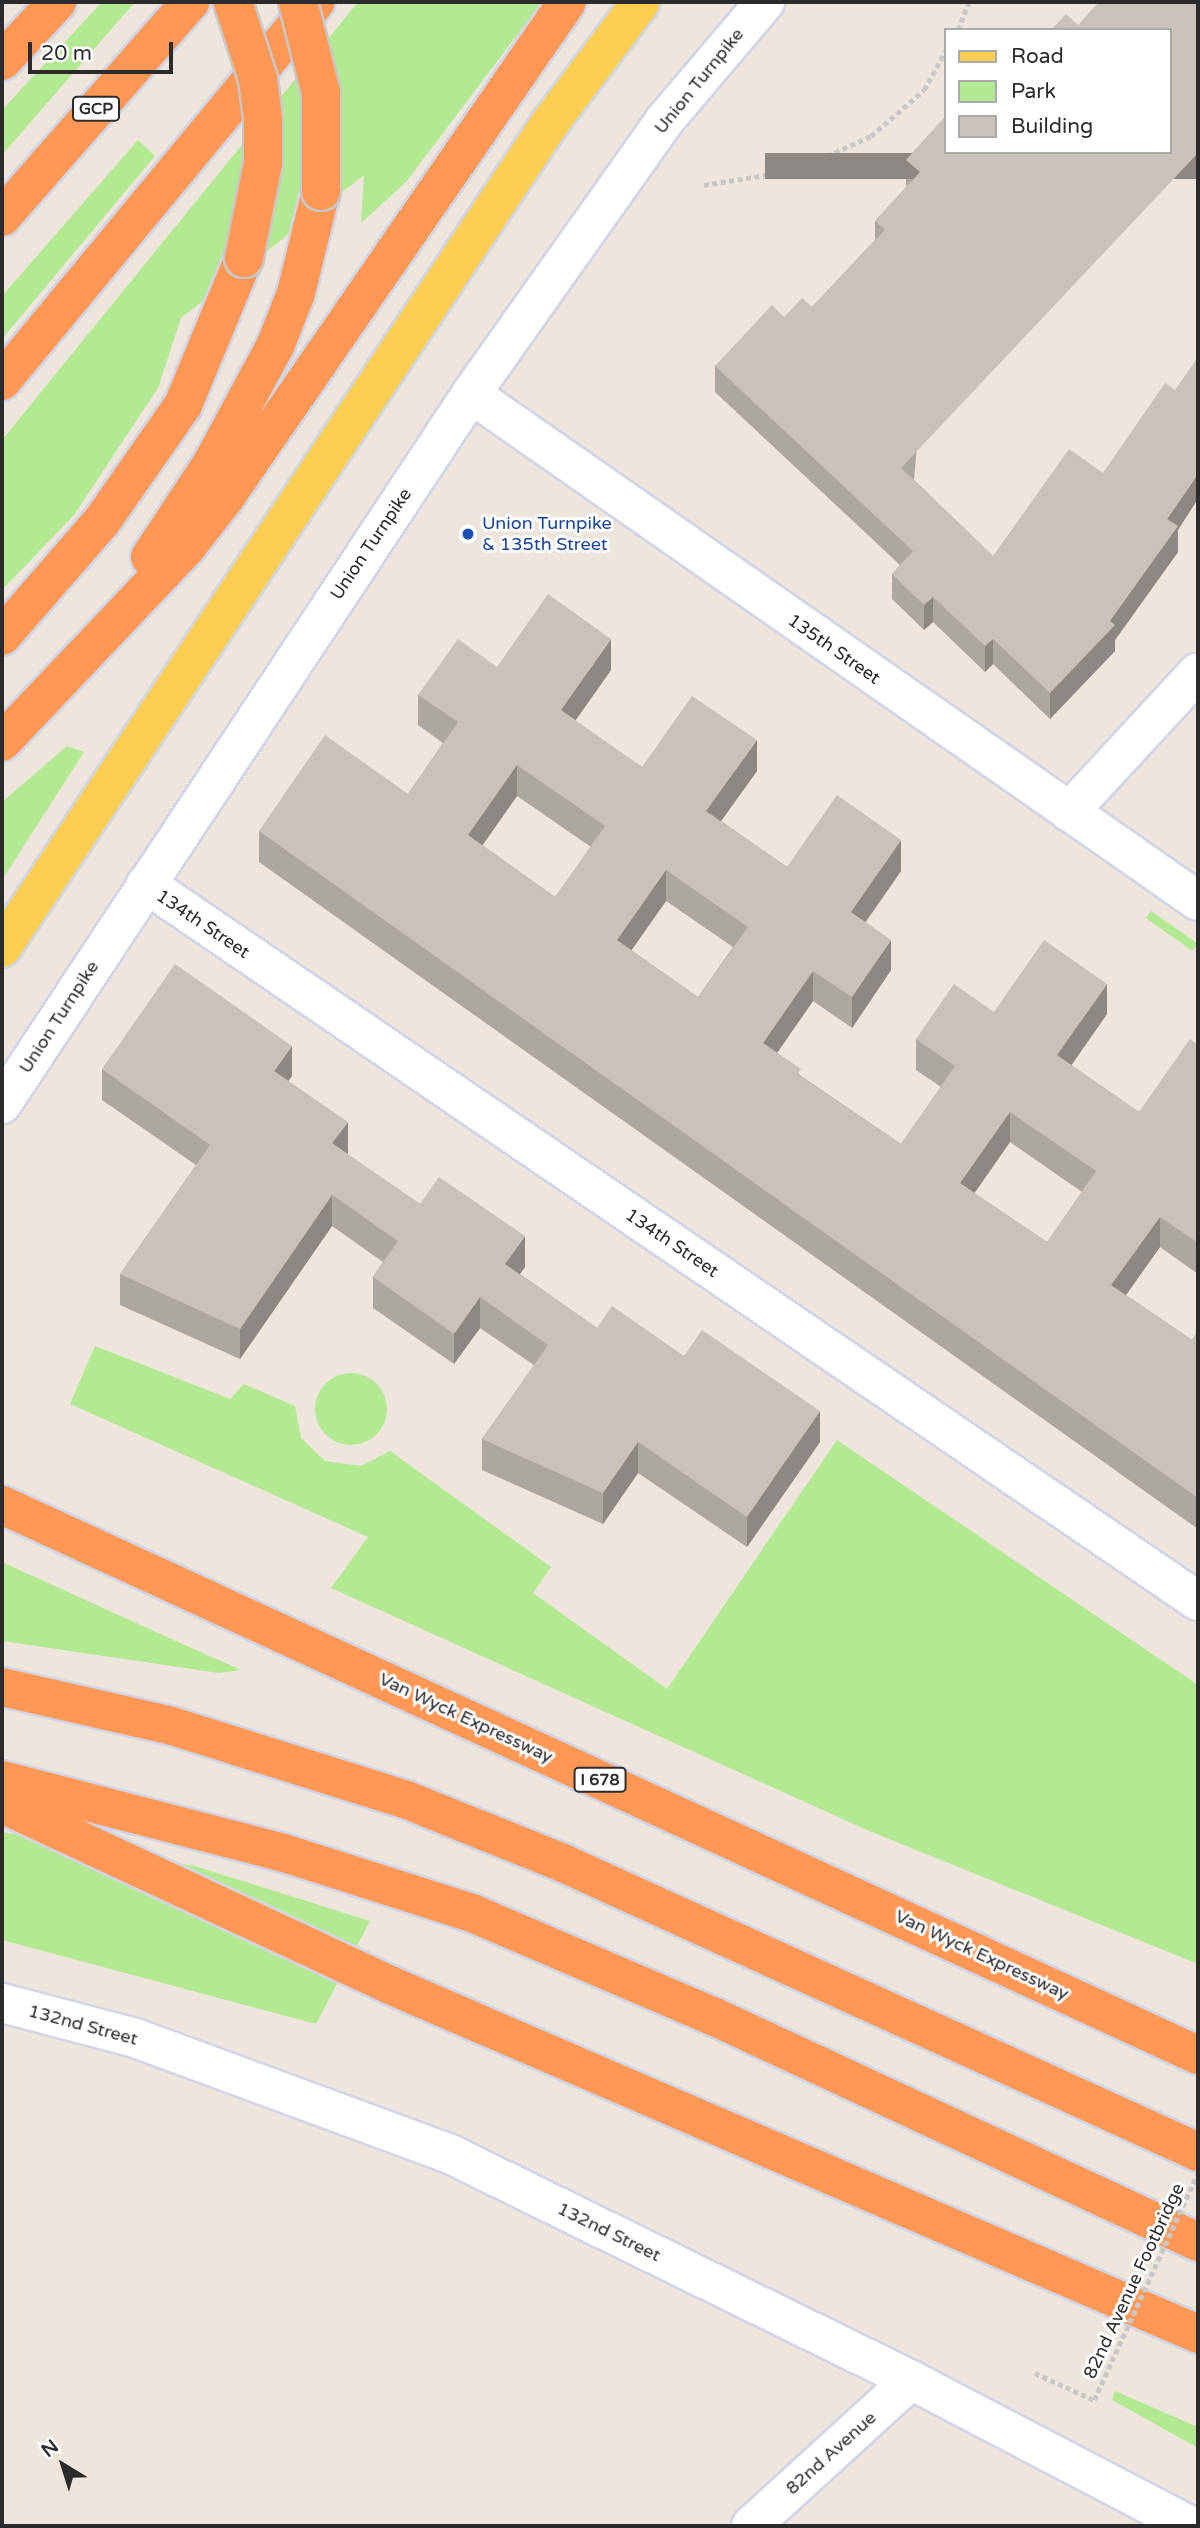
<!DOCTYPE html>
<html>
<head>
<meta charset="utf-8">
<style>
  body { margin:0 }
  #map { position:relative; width:1200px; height:2528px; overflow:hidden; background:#eee5dc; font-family:"Varela Round",sans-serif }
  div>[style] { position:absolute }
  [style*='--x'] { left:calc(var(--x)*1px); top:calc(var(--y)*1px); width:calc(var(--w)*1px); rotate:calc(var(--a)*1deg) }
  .green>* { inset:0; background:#b4e994; transform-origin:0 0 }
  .round { border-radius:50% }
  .path>* { height:4.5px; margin-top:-2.25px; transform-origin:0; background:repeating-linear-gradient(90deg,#c8c8c8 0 5px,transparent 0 8.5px) }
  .roads { filter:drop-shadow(2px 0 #d1d5e5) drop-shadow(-2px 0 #d1d5e5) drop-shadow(0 2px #d1d5e5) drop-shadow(0 -2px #d1d5e5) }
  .minor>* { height:38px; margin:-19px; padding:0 19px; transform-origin:19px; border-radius:19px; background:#fff }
  .secondary>* { height:38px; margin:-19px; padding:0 19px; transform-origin:19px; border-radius:19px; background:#fff }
  .primary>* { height:38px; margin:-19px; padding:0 19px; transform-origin:19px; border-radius:19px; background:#fcce53 }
  .motorway>* { height:38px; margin:-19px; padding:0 19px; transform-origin:19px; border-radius:19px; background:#ff9855 }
  .path-bridge>* { height:4.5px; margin-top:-2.25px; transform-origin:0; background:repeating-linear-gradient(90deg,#c8c8c8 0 5px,transparent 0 8.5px) }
  .bridges { filter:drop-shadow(2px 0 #c8c8c8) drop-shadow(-2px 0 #c8c8c8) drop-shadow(0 2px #c8c8c8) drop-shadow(0 -2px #c8c8c8) }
  .motorway-bridge>* { height:38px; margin:-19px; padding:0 19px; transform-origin:19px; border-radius:19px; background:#ff9855 }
  .wall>* { inset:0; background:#ada7a1 }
  .shaded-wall>* { inset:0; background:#8d8883; transform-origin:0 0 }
  .building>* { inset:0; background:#c9c2bb }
  .dots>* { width:19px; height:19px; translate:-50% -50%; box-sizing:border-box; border:4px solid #fff; border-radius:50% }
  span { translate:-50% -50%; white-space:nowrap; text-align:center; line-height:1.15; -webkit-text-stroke:6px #fff; paint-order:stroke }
  .shield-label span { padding:2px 5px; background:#fff; border:2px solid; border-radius:5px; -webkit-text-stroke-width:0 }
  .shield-label { font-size:16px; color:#2b2b2b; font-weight:700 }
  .street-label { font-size:18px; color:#2b2b2b }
  .transit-label { font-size:18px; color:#164399 }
  .left { translate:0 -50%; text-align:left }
  .frame { position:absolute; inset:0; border:4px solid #2b2b2b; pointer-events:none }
  .legend { position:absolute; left:944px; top:28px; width:228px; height:126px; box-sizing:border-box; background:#fff; border:2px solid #aaa; margin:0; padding:9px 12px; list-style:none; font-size:21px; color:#2b2b2b }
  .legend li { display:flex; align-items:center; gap:14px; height:35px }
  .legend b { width:35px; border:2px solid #aaa }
  .north { position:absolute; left:28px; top:2430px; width:70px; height:70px; -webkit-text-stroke:5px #fff; paint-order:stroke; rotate:322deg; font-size:19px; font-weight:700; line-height:28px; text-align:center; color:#2b2b2b }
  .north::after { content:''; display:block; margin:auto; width:24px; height:32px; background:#2b2b2b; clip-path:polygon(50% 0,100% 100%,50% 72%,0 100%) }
  .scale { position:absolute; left:28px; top:42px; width:145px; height:32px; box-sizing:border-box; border:4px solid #2b2b2b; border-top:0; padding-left:9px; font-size:21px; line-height:24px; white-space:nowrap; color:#2b2b2b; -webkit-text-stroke:5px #fff; paint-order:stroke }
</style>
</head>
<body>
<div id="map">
  <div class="green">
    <i style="clip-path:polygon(102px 2px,135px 2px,2px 155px,2px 110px)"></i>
    <i style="clip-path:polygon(358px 2px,542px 2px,406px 182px,361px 223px,364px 175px,181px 318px,158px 388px,74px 515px,2px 590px,2px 440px)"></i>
    <i style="clip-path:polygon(138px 140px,155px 156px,2px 339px,2px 296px)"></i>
    <i style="clip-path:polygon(67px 746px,84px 752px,2px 880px,2px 802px)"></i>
    <i style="left:1151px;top:911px;width:57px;height:9px;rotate:35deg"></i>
    <i style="clip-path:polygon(95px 1346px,230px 1399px,244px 1384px,295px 1406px,301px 1438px,325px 1461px,361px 1466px,390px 1451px,551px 1567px,533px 1593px,667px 1689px,837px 1440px,1198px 1685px,1198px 1964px,867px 1830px,331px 1588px,368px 1537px,70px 1404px)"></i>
    <i class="round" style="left:315px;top:1373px;width:72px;height:72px"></i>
    <i style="clip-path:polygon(2px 1562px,158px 1633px,241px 1670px,219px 1673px,2px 1641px)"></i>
    <i style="clip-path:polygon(2px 1832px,195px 1866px,370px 1921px,316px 2024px,2px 1940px)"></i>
    <i style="clip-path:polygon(1115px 2391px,1198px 2427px,1198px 2448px,1112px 2400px)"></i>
  </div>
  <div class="path">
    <i style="--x:958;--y:30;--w:30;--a:-69"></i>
    <i style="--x:704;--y:185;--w:93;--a:-9.3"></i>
    <i style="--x:796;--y:170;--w:82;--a:-24.4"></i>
    <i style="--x:871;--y:136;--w:70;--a:-41"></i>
    <i style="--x:924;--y:90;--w:46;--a:-61.2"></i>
    <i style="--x:1035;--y:2373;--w:65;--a:24.6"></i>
  </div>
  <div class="roads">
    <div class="minor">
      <i style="--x:471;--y:394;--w:886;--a:34.89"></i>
      <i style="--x:1069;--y:812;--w:190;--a:-47.3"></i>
      <i style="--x:146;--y:884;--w:1273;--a:34.28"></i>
      <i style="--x:2;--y:2003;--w:138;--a:14.7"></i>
      <i style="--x:135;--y:2038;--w:336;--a:20.2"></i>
      <i style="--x:450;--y:2154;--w:513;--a:26.12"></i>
      <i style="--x:911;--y:2380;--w:315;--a:27.6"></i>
      <i style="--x:751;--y:2526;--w:217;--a:-42.4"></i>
    </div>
    <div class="secondary">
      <i style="--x:2;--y:1104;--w:851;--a:-56.55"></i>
      <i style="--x:471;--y:394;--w:336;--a:-54.7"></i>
      <i style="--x:665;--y:120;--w:155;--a:-49.7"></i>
    </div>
    <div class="primary">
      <i style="--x:2;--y:948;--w:990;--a:-56.41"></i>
      <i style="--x:550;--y:123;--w:151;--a:-53.1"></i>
    </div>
    <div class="motorway">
      <i style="--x:2;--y:61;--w:81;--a:-47"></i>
      <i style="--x:2;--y:217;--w:286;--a:-48.8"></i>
      <i style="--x:2;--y:381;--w:492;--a:-50.4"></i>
      <i style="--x:150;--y:557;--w:113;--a:-56.6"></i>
      <i style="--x:212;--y:463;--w:135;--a:-61.7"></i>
      <i style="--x:276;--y:344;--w:55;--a:-68.6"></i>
      <i style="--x:296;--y:293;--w:105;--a:-76.2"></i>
      <i style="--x:2;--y:636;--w:152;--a:-49"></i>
      <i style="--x:102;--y:521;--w:141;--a:-55.1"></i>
      <i style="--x:183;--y:405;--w:159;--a:-67.5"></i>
      <i style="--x:2;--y:742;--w:267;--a:-46.5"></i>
      <i style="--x:186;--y:548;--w:63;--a:-52"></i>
      <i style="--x:225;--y:498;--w:602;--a:-55.41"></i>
      <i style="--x:2;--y:1505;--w:1316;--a:24.7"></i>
      <i style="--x:2;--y:1687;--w:174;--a:12.9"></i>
      <i style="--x:172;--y:1726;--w:246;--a:17.5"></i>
      <i style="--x:407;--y:1800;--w:168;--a:22"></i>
      <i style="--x:563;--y:1863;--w:698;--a:24.47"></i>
      <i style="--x:2;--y:1780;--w:291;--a:14.5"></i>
      <i style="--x:284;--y:1853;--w:197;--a:17.7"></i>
      <i style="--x:472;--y:1913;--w:264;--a:23.2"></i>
      <i style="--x:715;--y:2017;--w:533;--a:24.98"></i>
      <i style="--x:2;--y:1804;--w:428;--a:25"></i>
      <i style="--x:390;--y:1985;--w:880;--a:23.36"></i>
    </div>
  </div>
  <div class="path-bridge">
    <i style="--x:1094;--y:2400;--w:250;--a:-65.4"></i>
  </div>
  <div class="bridges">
    <div class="motorway-bridge">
      <i style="--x:233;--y:2;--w:81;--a:72"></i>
      <i style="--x:258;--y:79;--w:40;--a:82.9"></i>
      <i style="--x:263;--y:119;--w:44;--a:90"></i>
      <i style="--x:263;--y:163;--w:97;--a:101.3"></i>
      <i style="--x:298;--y:2;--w:94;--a:75.8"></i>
      <i style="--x:321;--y:93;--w:98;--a:90"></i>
    </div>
  </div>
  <div class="wall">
    <i style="clip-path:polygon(946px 116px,914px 480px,993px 556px,1178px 530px,1178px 552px,1115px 640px,1115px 651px,1050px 719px,993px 664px,985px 672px,933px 622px,924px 630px,892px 599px,892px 574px,900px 565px,715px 392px,715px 366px,784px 317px,812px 307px,875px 240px,875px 221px,907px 186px,906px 185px,906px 160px)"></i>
    <i style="clip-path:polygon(evenodd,497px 667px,611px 670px,575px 721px,642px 767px,757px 771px,721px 821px,787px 867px,901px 871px,866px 922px,891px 970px,852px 1028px,813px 1001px,777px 1053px,801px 1076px,901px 1144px,941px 1087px,916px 1070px,916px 1039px,994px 1012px,1107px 1014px,1071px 1065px,1139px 1112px,1198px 1045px,1198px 1274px,1160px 1247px,1126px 1295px,1192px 1340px,1198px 1330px,1198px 1529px,259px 862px,259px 831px,408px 794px,443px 743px,418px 725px,418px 695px,497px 667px,517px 796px,591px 847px,555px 897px,482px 845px,517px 796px,497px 667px,666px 901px,733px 947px,698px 997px,631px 950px,666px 901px,497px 667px,1010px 1142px,1082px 1192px,1047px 1242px,974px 1193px,1010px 1142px)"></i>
    <i style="clip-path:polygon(102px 1069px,292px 1076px,288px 1081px,348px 1153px,347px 1154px,420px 1204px,525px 1267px,520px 1274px,597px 1328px,684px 1356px,820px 1442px,747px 1547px,638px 1473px,603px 1524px,482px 1470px,482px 1439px,534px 1365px,480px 1328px,454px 1364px,373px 1308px,373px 1277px,383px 1262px,332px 1226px,240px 1359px,120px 1305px,120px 1274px,196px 1165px,102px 1100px)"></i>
  </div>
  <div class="shaded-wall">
    <i style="left:1198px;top:153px;width:26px;height:433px;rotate:90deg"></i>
    <i style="clip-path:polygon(1198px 474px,1198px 499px,1178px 530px,1178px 552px,1115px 640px,1115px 651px,1050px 719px,1050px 693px,1110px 621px,1167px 519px)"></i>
    <i style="clip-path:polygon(933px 597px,933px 622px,924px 630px,924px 605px)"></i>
    <i style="clip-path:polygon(611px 639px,611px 670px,561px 741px,561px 710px)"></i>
    <i style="clip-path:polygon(993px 639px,993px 664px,985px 672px,985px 646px)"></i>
    <i style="clip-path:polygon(757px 740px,757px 771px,706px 842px,706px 811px)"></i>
    <i style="clip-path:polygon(517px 765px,517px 796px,468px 866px,468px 835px)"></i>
    <i style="clip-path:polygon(901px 840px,901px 871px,851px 942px,851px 912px)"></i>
    <i style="clip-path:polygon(666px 870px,666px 901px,617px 971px,617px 940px)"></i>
    <i style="clip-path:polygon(891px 940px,891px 970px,852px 1028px,852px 997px)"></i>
    <i style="clip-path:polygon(813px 971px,813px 1001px,763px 1073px,763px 1043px)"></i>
    <i style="clip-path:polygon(1107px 984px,1107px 1014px,1057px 1086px,1057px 1055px)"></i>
    <i style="clip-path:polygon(292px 1046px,292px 1076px,274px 1101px,274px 1071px)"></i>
    <i style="clip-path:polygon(1010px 1112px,1010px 1142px,960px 1214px,960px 1183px)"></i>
    <i style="clip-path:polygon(348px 1122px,348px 1153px,332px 1174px,332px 1143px)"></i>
    <i style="clip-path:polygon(332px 1195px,332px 1226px,240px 1359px,240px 1329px)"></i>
    <i style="clip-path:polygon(1160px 1217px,1160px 1247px,1111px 1316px,1111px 1285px)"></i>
    <i style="clip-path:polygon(525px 1236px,525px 1267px,505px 1294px,505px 1264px)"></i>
    <i style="clip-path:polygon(480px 1297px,480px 1328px,454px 1364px,454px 1334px)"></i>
    <i style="clip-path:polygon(820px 1411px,820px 1442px,747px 1547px,747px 1517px)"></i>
    <i style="clip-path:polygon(638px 1442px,638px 1473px,603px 1524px,603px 1493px)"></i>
  </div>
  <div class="building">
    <i style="clip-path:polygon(1099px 2px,1198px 2px,1198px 153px,901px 468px,993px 556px,1069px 449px,1103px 473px,1165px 383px,1175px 390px,1198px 357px,1198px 474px,1167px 519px,1178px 526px,1110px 621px,1115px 625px,1050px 693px,993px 639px,985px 646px,933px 597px,924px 605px,892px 574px,913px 551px,715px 366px,772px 305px,784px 317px,802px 298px,812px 307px,885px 230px,875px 221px,920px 172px,906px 160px,946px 116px,946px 152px,1170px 152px,1170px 30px,1051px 30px,1066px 14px,1078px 25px)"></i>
    <i style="clip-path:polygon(evenodd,548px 594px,611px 639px,561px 710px,642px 767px,692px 696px,757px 740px,706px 811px,787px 867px,837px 795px,901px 840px,851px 912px,891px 940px,852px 997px,813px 971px,763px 1043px,801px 1069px,797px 1074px,901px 1144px,955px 1066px,916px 1039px,954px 984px,994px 1012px,1044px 940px,1107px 984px,1057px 1055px,1139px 1112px,1190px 1039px,1198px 1045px,1198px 1243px,1160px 1217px,1111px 1285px,1192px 1340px,1198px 1330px,1198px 1498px,259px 831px,325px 735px,408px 794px,458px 722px,418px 695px,458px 639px,497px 667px,548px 594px,517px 765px,605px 826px,555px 897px,468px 835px,517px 765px,548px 594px,666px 870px,748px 927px,698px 997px,617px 940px,666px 870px,548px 594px,1010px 1112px,1096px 1171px,1047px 1242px,960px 1183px,1010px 1112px)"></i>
    <i style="clip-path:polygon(175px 964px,292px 1046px,274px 1071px,348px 1122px,332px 1143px,420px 1204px,439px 1177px,525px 1236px,505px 1264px,597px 1328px,612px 1306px,684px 1356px,702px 1330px,820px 1411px,747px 1517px,638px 1442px,603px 1493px,482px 1439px,548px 1345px,480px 1297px,454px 1334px,373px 1277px,398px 1241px,332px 1195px,240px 1329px,120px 1274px,210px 1145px,102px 1069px)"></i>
  </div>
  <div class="dots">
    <i style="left:468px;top:534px;background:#1a4fb4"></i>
  </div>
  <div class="shield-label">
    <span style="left:96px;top:109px">GCP</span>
    <span style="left:600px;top:1780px">I 678</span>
  </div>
  <div class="street-label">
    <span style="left:699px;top:81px;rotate:-51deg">Union Turnpike</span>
    <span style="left:371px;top:544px;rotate:-56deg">Union Turnpike</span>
    <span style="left:834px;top:649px;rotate:35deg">135th Street</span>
    <span style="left:203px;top:924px;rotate:34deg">134th Street</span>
    <span style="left:59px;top:1017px;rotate:-57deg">Union Turnpike</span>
    <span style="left:672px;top:1243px;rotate:34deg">134th Street</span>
    <span style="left:466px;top:1718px;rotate:25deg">Van Wyck Expressway</span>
    <span style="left:982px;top:1955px;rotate:25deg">Van Wyck Expressway</span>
    <span style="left:83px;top:2025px;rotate:15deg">132nd Street</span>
    <span style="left:609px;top:2232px;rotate:26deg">132nd Street</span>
    <span style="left:1134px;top:2281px;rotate:-65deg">82nd Avenue Footbridge</span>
    <span style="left:831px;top:2453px;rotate:-42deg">82nd Avenue</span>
  </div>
  <div class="transit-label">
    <span class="left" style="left:482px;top:534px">Union Turnpike<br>&amp; 135th Street</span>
  </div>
  <div class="frame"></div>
  <ul class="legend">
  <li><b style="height:9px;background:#fcce53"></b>Road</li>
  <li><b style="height:19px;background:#b4e994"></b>Park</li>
  <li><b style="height:19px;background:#c9c2bb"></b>Building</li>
  </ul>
  <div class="north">N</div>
  <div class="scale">20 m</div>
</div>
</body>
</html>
